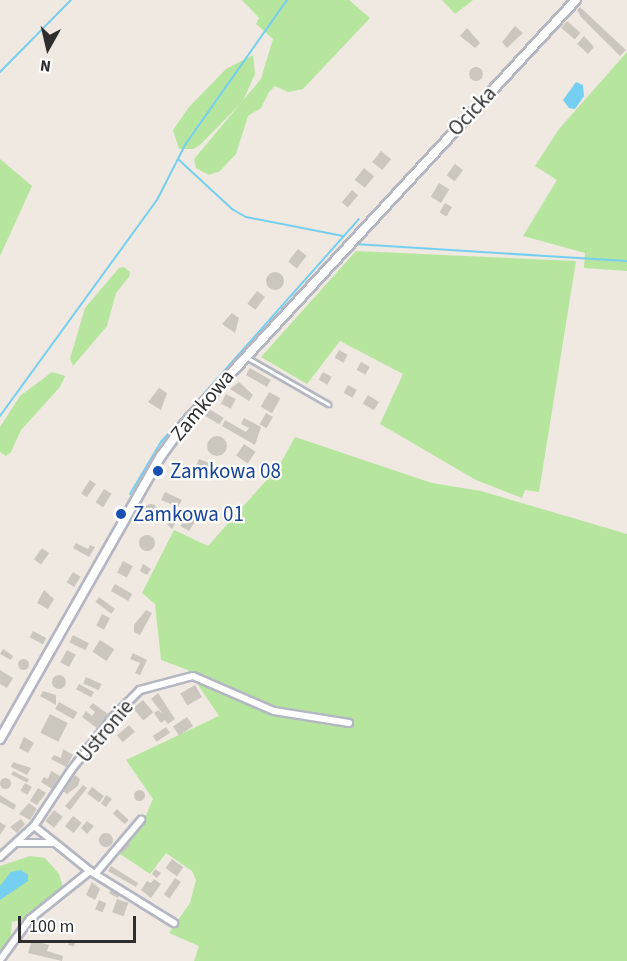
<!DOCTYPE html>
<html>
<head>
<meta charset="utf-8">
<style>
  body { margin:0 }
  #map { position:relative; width:627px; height:961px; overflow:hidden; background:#efe9e1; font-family:"Source Sans 3",sans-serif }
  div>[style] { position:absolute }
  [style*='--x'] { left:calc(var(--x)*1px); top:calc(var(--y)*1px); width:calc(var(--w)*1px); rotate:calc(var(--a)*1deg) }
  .green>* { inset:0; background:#b6e59e }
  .water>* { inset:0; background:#75cff0 }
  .stream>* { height:2px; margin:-1px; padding:0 1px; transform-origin:1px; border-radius:1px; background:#75cff0 }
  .building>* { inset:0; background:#cbc7bf; transform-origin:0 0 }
  .round { border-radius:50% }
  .roads { filter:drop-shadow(2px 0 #b4b7c1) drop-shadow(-2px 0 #b4b7c1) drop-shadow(0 2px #b4b7c1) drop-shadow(0 -2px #b4b7c1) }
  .service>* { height:3px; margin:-1.5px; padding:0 1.5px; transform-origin:1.5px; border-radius:1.5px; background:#fff }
  .minor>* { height:6px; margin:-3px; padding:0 3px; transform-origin:3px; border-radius:3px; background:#fff }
  .tertiary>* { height:8px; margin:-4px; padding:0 4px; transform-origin:4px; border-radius:4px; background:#fff }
  .dots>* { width:16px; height:16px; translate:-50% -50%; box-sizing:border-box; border:3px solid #fff; border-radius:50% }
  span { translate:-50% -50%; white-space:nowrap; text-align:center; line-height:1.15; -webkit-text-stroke:4.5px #fff; paint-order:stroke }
  .street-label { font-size:21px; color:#2e2e2e }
  .transit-label { font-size:21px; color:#164399 }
  .left { translate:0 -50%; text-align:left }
  .north { position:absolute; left:18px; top:18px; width:60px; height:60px; -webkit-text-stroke:4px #fff; paint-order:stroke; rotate:188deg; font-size:16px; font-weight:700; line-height:24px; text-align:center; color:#2e2e2e }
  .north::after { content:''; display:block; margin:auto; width:21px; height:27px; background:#2e2e2e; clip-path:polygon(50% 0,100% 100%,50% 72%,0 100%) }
  .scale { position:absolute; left:18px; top:916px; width:118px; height:27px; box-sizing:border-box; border:3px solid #2e2e2e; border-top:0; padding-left:8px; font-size:18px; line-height:21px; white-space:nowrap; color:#2e2e2e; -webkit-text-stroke:4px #fff; paint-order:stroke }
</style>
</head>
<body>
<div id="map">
  <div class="green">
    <i style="clip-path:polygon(242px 0,349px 0,370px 18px,303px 89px,288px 92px,275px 86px,269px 92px,261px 108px,248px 116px,236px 154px,220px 171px,209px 175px,196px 168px,194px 159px,261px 79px,273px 39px,256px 24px,259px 18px)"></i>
    <i style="clip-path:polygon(442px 0,473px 0,455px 14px)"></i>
    <i style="clip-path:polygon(627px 52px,627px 271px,584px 268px,585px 253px,523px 236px,557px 180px,535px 166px,559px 129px)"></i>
    <i style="clip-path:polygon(253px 55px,255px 74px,243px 101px,200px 145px,193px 149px,179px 149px,173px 130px,189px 107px,226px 69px)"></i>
    <i style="clip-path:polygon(0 159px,32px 186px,0 256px)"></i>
    <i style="clip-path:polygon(356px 251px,576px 261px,539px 492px,525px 490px,522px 498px,476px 480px,380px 424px,403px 374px,340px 341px,307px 384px,261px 357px)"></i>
    <i style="clip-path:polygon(124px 267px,130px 272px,129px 277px,116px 293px,107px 326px,73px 366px,70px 359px,85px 308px,119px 268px)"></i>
    <i style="clip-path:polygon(52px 372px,65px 376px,60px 387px,21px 430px,11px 452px,6px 456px,0 452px,0 427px,20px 396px)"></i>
    <i style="clip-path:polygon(295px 437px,432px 483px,481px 491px,627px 534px,627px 961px,194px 961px,199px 946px,169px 933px,190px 903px,196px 880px,192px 871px,166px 853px,150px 874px,117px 852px,144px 820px,153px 799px,126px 760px,219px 716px,188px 670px,161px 660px,155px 604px,142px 593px,174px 530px,208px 546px,279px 466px)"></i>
    <i style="clip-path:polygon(30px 856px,45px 858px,59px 874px,63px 887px,24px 919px,12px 922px,10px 945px,0 956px,0 900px,28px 878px,0 886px,0 866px)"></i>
  </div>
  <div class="water">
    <i style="clip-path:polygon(576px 82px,583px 85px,584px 96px,575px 109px,569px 108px,563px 100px)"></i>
    <i style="clip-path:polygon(21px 870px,28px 875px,28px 881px,0 900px,0 886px,11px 872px)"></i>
  </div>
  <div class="stream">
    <i style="--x:0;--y:72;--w:101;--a:-45.4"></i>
    <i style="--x:442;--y:151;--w:201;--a:-47"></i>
    <i style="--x:178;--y:159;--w:74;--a:42.8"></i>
    <i style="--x:232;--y:209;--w:16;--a:30"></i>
    <i style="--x:246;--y:217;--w:99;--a:11.1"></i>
    <i style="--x:355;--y:244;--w:273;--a:3.6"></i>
    <i style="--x:254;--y:354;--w:105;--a:-47.3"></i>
    <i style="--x:200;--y:415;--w:70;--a:-47.9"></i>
    <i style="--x:0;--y:416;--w:267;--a:-54"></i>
    <i style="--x:157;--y:200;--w:62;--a:-63"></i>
    <i style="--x:185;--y:145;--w:177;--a:-54.9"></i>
    <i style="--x:130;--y:494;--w:61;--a:-59.2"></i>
    <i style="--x:161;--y:442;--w:298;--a:-48.4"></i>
  </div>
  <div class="building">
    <i style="clip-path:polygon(580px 7px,626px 50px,620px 56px,581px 17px,577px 10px)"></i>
    <i style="left:567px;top:21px;width:18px;height:9px;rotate:41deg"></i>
    <i style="clip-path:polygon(515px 26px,523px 33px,507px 48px,502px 42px)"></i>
    <i style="clip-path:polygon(467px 28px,480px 43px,475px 48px,460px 36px)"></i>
    <i style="clip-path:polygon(584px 36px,594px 47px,588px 54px,577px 44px)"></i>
    <i class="round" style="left:469px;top:67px;width:14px;height:14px"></i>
    <i style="left:381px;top:151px;width:13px;height:14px;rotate:39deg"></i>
    <i style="left:455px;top:164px;width:10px;height:14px;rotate:37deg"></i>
    <i style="left:364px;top:168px;width:13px;height:15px;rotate:39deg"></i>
    <i style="left:439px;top:183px;width:12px;height:16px;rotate:31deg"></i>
    <i style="left:352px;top:190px;width:8px;height:16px;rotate:40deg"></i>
    <i style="left:445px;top:203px;width:8px;height:11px;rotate:30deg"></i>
    <i style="left:298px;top:249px;width:11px;height:16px;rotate:38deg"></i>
    <i class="round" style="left:266px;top:272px;width:18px;height:18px"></i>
    <i style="left:257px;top:291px;width:10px;height:16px;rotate:37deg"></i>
    <i style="clip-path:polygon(232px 313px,239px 318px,235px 333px,222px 324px)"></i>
    <i style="left:339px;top:350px;width:10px;height:9px;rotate:29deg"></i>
    <i style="left:361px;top:362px;width:10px;height:9px;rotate:29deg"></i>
    <i style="left:250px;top:368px;width:24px;height:8px;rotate:30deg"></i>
    <i style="left:323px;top:372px;width:10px;height:9px;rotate:29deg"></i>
    <i style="clip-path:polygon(239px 382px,253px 395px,249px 401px,230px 389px)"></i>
    <i style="left:348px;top:385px;width:10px;height:9px;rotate:29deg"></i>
    <i style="clip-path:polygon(159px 388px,167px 393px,161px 410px,148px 402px)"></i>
    <i style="left:269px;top:392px;width:13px;height:17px;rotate:29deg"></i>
    <i style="left:226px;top:394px;width:11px;height:11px;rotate:27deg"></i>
    <i style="left:368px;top:395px;width:13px;height:10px;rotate:32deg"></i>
    <i style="left:209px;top:409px;width:17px;height:8px;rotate:31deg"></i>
    <i style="left:266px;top:413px;width:8px;height:13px;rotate:30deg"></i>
    <i style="clip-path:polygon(244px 418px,261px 427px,255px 445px,222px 426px,225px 420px,246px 432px,249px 428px,241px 424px)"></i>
    <i class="round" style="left:207px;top:436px;width:20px;height:20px"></i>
    <i style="left:244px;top:444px;width:14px;height:14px;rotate:34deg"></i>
    <i style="left:199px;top:459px;width:15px;height:12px;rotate:23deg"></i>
    <i style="left:90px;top:480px;width:7px;height:16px;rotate:34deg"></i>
    <i style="left:104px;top:489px;width:9px;height:16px;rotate:32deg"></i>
    <i style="clip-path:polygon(165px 492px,182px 500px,178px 507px,161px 500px)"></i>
    <i class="round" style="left:144px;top:504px;width:14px;height:14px"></i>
    <i style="clip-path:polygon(187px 512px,197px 518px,189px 531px,180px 526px,187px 519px,184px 517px)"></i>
    <i style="clip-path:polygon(164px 513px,176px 522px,172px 529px,161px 518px)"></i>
    <i class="round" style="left:139px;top:535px;width:16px;height:16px"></i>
    <i style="clip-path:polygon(76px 543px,88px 549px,90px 545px,95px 547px,89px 557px,73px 548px)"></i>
    <i style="left:42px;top:548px;width:9px;height:14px;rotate:36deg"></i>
    <i style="left:123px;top:561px;width:11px;height:13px;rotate:27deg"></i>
    <i style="clip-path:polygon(143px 564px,151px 569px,147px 575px,140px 571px)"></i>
    <i style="left:73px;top:572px;width:9px;height:12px;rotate:32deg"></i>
    <i style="left:115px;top:584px;width:20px;height:8px;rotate:30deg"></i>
    <i style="clip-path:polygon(44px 590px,54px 599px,48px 609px,37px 603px)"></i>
    <i style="left:99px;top:597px;width:20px;height:6px;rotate:37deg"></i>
    <i style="clip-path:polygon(146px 610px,152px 613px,140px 635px,134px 632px,134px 625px)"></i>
    <i style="left:102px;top:614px;width:9px;height:13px;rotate:27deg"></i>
    <i style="left:33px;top:631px;width:15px;height:7px;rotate:28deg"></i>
    <i style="left:73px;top:635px;width:18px;height:8px;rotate:27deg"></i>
    <i style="left:100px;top:640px;width:17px;height:14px;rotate:33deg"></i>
    <i style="clip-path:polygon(3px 649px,13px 656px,11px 660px,0 654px)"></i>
    <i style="left:67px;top:650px;width:10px;height:14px;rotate:29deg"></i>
    <i style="clip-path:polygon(133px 653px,147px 660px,140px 675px,135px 673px,140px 663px,130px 659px)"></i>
    <i class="round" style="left:17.5px;top:658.5px;width:11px;height:11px"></i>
    <i style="clip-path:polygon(0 670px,13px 678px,7px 688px,0 684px)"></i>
    <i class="round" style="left:52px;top:675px;width:14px;height:14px"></i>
    <i style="left:86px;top:677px;width:17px;height:7px;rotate:24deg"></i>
    <i style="left:79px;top:684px;width:17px;height:6px;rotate:28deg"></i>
    <i style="left:195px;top:685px;width:14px;height:17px;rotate:60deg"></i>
    <i style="clip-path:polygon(43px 691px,56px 695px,56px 705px,40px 696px)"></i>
    <i style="clip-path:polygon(158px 693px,175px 719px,168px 724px,165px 720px,161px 723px,154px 713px,158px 710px,163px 714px,151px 699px)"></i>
    <i style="left:143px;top:700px;width:16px;height:13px;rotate:50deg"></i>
    <i style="left:59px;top:702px;width:21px;height:8px;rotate:29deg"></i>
    <i style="clip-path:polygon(93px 703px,108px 714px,97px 728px,82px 717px,86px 711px,92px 716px,95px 712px,89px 707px)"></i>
    <i style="left:50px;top:714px;width:20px;height:21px;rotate:27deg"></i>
    <i style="left:187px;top:717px;width:11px;height:17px;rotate:56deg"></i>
    <i style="left:129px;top:725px;width:9px;height:16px;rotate:49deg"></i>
    <i style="left:166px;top:727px;width:7px;height:16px;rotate:56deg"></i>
    <i style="clip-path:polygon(24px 737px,34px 743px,28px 753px,19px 748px)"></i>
    <i style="clip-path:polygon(63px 749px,73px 755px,66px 767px,51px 759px,54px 755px,61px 758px)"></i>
    <i style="clip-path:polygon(13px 762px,31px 768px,27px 775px,11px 767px)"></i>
    <i style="left:13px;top:771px;width:18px;height:4px;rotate:27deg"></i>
    <i style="clip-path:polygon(51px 771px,60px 776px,52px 789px,41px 782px,44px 777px,48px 779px)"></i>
    <i style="clip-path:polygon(75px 775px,80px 779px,78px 786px,67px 794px,63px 791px)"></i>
    <i class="round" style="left:-0.5px;top:777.5px;width:11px;height:11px"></i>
    <i style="left:25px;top:783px;width:8px;height:9px;rotate:30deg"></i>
    <i style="clip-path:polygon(83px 785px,87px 788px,70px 810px,65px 806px)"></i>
    <i style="left:92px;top:787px;width:15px;height:8px;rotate:37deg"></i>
    <i style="clip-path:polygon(38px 788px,46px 793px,37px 805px,30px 801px)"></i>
    <i class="round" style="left:133.5px;top:789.5px;width:11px;height:11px"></i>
    <i style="clip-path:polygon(0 795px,16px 805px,14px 810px,0 802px)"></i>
    <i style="clip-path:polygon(106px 795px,112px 799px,106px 807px,101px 804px)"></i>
    <i style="clip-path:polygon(29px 803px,37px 809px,30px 820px,19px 814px)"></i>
    <i style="left:117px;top:809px;width:16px;height:6px;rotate:43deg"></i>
    <i style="left:54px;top:810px;width:11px;height:14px;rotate:38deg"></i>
    <i style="left:73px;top:816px;width:11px;height:13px;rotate:38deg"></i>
    <i style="clip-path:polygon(21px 819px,25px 824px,17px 833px,10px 827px)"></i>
    <i style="clip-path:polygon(87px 821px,94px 826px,87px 834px,81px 828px)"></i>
    <i style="clip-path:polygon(0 822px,6px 826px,0 835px)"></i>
    <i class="round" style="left:99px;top:833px;width:14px;height:14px"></i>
    <i style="left:128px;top:842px;width:4px;height:12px;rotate:45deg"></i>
    <i style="left:172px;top:859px;width:14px;height:11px;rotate:36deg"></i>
    <i style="clip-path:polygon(111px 866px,138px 883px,136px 887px,108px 871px)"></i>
    <i style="clip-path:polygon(155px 869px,161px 873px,157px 878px,152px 874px)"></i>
    <i style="left:175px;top:878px;width:7px;height:20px;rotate:34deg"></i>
    <i style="clip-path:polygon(154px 879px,161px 884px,151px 898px,141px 890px,147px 881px,151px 883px)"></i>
    <i style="clip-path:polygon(92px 882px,100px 889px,95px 900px,86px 895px)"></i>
    <i style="left:112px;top:888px;width:10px;height:6px;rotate:29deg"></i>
    <i style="left:117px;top:899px;width:12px;height:14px;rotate:20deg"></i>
    <i style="left:99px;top:900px;width:8px;height:10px;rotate:23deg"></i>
    <i style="left:70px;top:939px;width:6px;height:6px;rotate:18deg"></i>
    <i style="clip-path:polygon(32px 940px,49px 945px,47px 951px,63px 956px,62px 961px,28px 953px)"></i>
  </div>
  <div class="roads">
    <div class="service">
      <i style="--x:246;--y:357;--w:95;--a:29.8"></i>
    </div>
    <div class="minor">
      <i style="--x:34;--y:826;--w:72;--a:38.8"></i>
      <i style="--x:90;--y:871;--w:99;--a:31.8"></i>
      <i style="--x:18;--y:843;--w:34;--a:0"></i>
      <i style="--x:0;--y:857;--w:46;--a:-42.4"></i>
      <i style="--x:34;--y:826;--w:67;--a:-56.5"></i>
      <i style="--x:71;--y:770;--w:68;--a:-51.6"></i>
      <i style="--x:113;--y:717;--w:38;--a:-45"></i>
      <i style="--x:140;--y:690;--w:55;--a:-14.8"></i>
      <i style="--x:193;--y:676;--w:88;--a:23.4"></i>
      <i style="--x:274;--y:711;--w:76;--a:9.1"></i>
      <i style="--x:96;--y:873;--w:70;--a:-49.7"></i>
      <i style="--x:0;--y:960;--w:51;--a:-53.8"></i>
      <i style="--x:30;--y:919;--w:77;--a:-38.7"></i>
    </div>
    <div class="tertiary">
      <i style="--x:0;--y:739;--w:326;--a:-60.4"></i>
      <i style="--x:161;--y:456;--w:39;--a:-54"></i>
      <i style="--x:184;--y:424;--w:577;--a:-47.25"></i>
    </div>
  </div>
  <div class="dots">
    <i style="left:158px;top:471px;background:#1a4fb4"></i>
    <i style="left:121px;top:514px;background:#1a4fb4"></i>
  </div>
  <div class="street-label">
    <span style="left:472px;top:111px;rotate:-47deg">Ocicka</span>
    <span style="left:202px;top:405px;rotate:-50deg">Zamkowa</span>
    <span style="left:105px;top:731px;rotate:-50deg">Ustronie</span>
  </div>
  <div class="transit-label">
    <span class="left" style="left:170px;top:471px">Zamkowa 08</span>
    <span class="left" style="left:133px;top:514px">Zamkowa 01</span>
  </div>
  <div class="north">N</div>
  <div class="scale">100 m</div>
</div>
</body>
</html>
